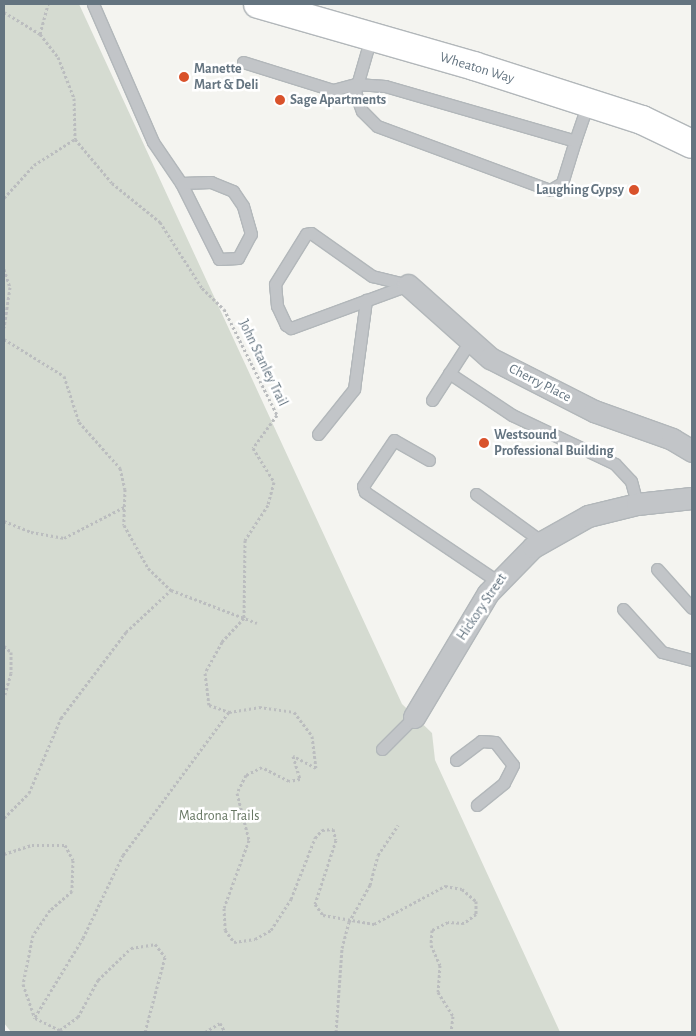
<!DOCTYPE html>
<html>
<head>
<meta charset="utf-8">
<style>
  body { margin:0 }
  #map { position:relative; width:696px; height:1036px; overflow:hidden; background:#f4f4f0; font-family:"Alegreya Sans",sans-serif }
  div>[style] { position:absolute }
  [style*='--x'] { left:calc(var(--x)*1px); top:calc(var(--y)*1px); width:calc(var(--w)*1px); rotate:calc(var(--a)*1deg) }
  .green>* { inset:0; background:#d5dbd1 }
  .path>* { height:3px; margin-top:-1.5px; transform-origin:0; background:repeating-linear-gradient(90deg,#bbbdbf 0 2.5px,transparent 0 5px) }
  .roads { filter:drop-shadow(1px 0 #b2b7ba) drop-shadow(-1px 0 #b2b7ba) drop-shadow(0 1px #b2b7ba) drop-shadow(0 -1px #b2b7ba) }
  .service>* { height:11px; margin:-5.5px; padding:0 5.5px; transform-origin:5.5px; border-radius:5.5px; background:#c2c5c8 }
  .minor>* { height:21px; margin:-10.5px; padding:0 10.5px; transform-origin:10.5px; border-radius:10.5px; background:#c2c5c8 }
  .secondary>* { height:28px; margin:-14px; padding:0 14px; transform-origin:14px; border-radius:14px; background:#fff }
  .dots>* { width:14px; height:14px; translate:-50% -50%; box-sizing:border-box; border:2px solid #fff; border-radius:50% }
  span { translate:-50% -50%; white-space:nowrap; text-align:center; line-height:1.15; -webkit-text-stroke:5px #fff; paint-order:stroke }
  .street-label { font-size:14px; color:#647480 }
  .poi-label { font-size:14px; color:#647480; font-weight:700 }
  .left { translate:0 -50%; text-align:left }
  .right { translate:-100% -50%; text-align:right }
  .park-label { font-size:14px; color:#677763 }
  .frame { position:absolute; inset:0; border:5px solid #647480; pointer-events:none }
</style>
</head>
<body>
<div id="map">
  <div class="green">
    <i style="clip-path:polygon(4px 4px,79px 4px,402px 704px,432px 733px,435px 760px,560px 1032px,11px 1032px,4px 1023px)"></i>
  </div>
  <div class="path">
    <i style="--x:4;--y:12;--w:42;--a:31.4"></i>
    <i style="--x:40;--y:34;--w:29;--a:52"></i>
    <i style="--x:58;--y:57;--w:44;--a:68.7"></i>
    <i style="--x:74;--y:98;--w:41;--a:88.6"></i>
    <i style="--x:75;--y:139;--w:57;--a:49.9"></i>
    <i style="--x:112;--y:183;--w:62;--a:39.1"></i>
    <i style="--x:160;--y:222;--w:78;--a:57.5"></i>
    <i style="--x:202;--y:288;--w:30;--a:44"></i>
    <i style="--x:224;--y:309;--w:119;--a:63.4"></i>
    <i style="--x:277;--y:415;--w:41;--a:126"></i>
    <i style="--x:253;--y:448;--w:40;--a:58"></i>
    <i style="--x:274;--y:482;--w:24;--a:105"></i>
    <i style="--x:268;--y:505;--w:42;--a:123.3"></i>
    <i style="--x:245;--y:540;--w:78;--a:90.7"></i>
    <i style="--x:244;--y:618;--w:33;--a:133"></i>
    <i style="--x:222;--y:642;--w:35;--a:119"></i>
    <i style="--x:205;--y:673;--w:32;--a:83"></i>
    <i style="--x:209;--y:705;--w:21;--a:19"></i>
    <i style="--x:229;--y:712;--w:30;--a:-9"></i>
    <i style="--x:259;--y:707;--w:35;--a:8"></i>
    <i style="--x:294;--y:712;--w:30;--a:53"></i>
    <i style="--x:312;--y:736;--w:32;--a:83"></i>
    <i style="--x:316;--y:768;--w:26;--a:-152"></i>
    <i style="--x:293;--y:756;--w:24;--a:73"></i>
    <i style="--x:300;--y:779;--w:11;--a:170"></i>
    <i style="--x:289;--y:781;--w:30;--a:-153"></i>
    <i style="--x:262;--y:767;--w:18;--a:153"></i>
    <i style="--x:246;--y:775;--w:20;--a:117"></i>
    <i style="--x:237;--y:793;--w:49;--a:75.7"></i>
    <i style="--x:249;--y:840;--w:72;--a:110.2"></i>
    <i style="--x:224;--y:908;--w:22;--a:87"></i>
    <i style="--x:225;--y:930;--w:15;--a:53"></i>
    <i style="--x:234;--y:942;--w:21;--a:-8"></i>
    <i style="--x:255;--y:939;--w:18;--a:-29"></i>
    <i style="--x:271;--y:930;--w:37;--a:-57"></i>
    <i style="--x:291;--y:899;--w:66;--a:-68.5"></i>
    <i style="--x:315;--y:838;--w:11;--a:-49"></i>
    <i style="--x:322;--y:830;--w:11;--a:-5"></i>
    <i style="--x:333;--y:829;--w:11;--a:75"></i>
    <i style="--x:336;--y:840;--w:67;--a:108.2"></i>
    <i style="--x:315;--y:904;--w:14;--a:54"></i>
    <i style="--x:323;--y:915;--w:52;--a:10"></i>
    <i style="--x:374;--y:924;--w:81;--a:-28.2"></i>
    <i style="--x:445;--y:886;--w:17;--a:10"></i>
    <i style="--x:462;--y:889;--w:18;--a:41"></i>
    <i style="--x:476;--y:901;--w:13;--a:90"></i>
    <i style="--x:476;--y:914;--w:15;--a:143"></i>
    <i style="--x:464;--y:923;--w:16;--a:-176"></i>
    <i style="--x:448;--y:922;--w:18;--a:153"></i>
    <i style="--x:432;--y:930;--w:15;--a:94"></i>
    <i style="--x:431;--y:945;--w:22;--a:66"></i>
    <i style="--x:440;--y:965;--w:27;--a:94"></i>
    <i style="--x:438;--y:992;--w:28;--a:58"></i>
    <i style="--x:453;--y:1016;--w:16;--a:97"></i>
    <i style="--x:40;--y:34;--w:31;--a:-75"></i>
    <i style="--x:4;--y:198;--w:45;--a:-47.7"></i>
    <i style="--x:34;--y:165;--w:49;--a:-32.4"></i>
    <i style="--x:4;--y:269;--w:19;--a:72"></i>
    <i style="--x:10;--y:287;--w:41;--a:98.3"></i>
    <i style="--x:4;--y:339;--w:70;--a:31.7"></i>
    <i style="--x:64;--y:376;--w:48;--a:71.9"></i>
    <i style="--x:79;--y:422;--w:62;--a:48.3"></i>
    <i style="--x:120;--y:468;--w:22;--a:77"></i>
    <i style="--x:125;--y:489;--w:36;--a:92"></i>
    <i style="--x:124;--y:525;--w:49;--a:60.8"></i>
    <i style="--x:148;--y:568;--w:32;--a:44"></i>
    <i style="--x:171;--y:590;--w:92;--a:21"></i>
    <i style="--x:4;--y:521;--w:29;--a:22"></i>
    <i style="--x:31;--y:532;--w:34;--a:10"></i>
    <i style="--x:64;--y:538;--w:68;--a:-27.3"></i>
    <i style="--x:4;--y:646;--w:9;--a:41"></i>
    <i style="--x:11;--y:652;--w:21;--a:90"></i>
    <i style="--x:11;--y:673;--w:25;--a:106"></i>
    <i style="--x:4;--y:818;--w:35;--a:-45"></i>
    <i style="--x:29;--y:793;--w:82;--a:-66.9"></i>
    <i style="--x:61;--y:718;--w:108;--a:-52.9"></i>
    <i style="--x:126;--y:632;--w:62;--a:-43"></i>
    <i style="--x:4;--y:854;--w:29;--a:-18"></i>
    <i style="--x:32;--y:845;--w:33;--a:0"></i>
    <i style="--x:65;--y:845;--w:17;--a:62"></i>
    <i style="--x:73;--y:860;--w:31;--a:92"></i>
    <i style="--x:72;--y:891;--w:29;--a:139"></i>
    <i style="--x:50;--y:910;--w:30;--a:124"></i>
    <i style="--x:33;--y:935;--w:50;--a:101.5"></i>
    <i style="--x:23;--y:984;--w:36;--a:71"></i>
    <i style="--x:35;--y:1018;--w:28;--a:26"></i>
    <i style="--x:60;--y:1030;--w:22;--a:-36"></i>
    <i style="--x:78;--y:1017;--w:42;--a:-61.6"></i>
    <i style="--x:98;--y:980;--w:46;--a:-44.1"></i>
    <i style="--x:131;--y:948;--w:24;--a:-9"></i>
    <i style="--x:155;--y:944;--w:16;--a:52"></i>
    <i style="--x:165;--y:957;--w:78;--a:104.9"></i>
    <i style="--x:35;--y:1017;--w:92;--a:-58.7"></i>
    <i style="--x:83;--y:938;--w:92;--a:-64.3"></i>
    <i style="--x:123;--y:855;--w:178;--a:-53.5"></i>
    <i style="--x:205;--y:1032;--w:17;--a:-31"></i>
    <i style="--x:220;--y:1023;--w:10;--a:61"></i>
    <i style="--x:336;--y:1032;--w:84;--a:-85.9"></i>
    <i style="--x:342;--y:948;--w:27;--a:-75"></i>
    <i style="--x:349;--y:922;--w:43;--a:-60.4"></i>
    <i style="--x:370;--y:885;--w:31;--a:-75"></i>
    <i style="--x:378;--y:855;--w:36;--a:-56"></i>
  </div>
  <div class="roads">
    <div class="service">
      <i style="--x:93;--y:4;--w:150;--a:66.5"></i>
      <i style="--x:153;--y:142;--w:50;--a:55.7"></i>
      <i style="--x:181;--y:183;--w:85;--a:63.4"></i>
      <i style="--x:219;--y:259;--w:19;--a:-3"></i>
      <i style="--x:238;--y:258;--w:27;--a:-62"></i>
      <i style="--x:251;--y:234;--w:29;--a:-106"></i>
      <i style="--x:243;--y:206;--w:18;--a:-124"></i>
      <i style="--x:233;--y:191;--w:24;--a:-158"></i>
      <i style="--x:211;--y:182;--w:30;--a:178"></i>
      <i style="--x:371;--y:37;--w:57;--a:106.2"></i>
      <i style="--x:355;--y:92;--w:20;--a:70"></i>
      <i style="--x:362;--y:111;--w:21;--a:45"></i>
      <i style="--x:377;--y:126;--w:184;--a:20.3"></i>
      <i style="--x:550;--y:190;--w:14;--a:-30"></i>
      <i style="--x:562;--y:183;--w:44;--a:-72.8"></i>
      <i style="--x:243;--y:62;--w:94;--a:17.3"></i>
      <i style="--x:333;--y:90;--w:24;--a:-15"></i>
      <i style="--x:356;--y:84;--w:29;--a:4"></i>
      <i style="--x:385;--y:86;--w:198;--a:16.1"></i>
      <i style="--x:575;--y:141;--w:40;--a:-71.1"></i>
      <i style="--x:311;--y:233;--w:75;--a:35.2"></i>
      <i style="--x:372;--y:276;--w:37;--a:14"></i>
      <i style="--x:408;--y:285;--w:125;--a:159.8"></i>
      <i style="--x:291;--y:328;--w:6;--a:-149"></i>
      <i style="--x:286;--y:325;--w:21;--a:-115"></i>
      <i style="--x:277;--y:306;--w:22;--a:-95"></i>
      <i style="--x:275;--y:284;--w:59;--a:-58.2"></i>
      <i style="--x:306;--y:234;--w:5;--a:-11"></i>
      <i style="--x:449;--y:373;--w:76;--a:33.7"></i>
      <i style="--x:512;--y:415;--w:114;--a:25.4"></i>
      <i style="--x:615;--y:464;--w:23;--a:47"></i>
      <i style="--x:631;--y:481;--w:24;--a:75"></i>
      <i style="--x:432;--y:400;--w:70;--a:-57.2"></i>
      <i style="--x:318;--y:434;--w:58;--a:-51.3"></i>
      <i style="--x:354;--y:389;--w:90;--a:-82.3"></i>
      <i style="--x:429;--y:460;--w:40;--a:-150.3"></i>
      <i style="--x:394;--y:440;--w:55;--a:124"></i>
      <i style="--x:363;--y:486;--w:6;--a:72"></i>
      <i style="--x:365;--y:492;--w:159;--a:34"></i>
      <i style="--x:476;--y:494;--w:80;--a:35.9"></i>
      <i style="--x:657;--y:569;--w:52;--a:48.1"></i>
      <i style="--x:623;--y:609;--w:58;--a:47.8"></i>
      <i style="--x:662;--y:652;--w:31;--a:15"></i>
      <i style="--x:382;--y:749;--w:45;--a:-45"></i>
      <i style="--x:456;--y:760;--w:31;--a:-37"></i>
      <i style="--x:481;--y:741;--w:14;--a:4"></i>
      <i style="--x:495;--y:742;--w:29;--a:52"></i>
      <i style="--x:513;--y:765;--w:20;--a:117"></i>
      <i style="--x:504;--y:783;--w:35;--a:141"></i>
    </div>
    <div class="minor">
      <i style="--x:408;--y:285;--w:110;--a:41.7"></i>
      <i style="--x:490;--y:358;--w:117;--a:27"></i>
      <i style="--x:594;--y:411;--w:83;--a:19.7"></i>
      <i style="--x:672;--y:439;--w:23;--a:31"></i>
      <i style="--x:414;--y:717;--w:144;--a:-59.2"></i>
      <i style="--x:488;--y:593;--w:64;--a:-45.6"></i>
      <i style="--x:533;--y:547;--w:63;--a:-29.4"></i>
      <i style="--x:588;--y:516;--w:50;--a:-13.8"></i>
      <i style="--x:637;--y:504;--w:55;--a:-6.2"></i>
    </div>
    <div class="secondary">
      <i style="--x:258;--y:4;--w:225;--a:16"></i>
      <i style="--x:474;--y:66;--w:176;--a:17.8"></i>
      <i style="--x:642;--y:120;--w:55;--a:25.6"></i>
    </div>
  </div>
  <div class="dots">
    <i style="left:184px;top:77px;background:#d9522b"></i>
    <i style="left:280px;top:100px;background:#d9522b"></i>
    <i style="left:634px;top:190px;background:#d9522b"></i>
    <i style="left:484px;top:443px;background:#d9522b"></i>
  </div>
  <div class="street-label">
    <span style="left:477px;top:68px;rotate:17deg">Wheaton Way</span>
    <span style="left:263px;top:363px;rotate:64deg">John Stanley Trail</span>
    <span style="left:540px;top:383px;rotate:27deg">Cherry Place</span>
    <span style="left:482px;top:607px;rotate:-56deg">Hickory Street</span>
  </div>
  <div class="poi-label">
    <span class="left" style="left:194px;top:77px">Manette<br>Mart &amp; Deli</span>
    <span class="left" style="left:290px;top:100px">Sage Apartments</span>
    <span class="right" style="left:624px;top:190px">Laughing Gypsy</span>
    <span class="left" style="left:494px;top:443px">Westsound<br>Professional Building</span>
  </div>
  <div class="park-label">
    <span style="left:219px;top:816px">Madrona Trails</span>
  </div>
  <div class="frame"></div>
</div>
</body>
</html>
